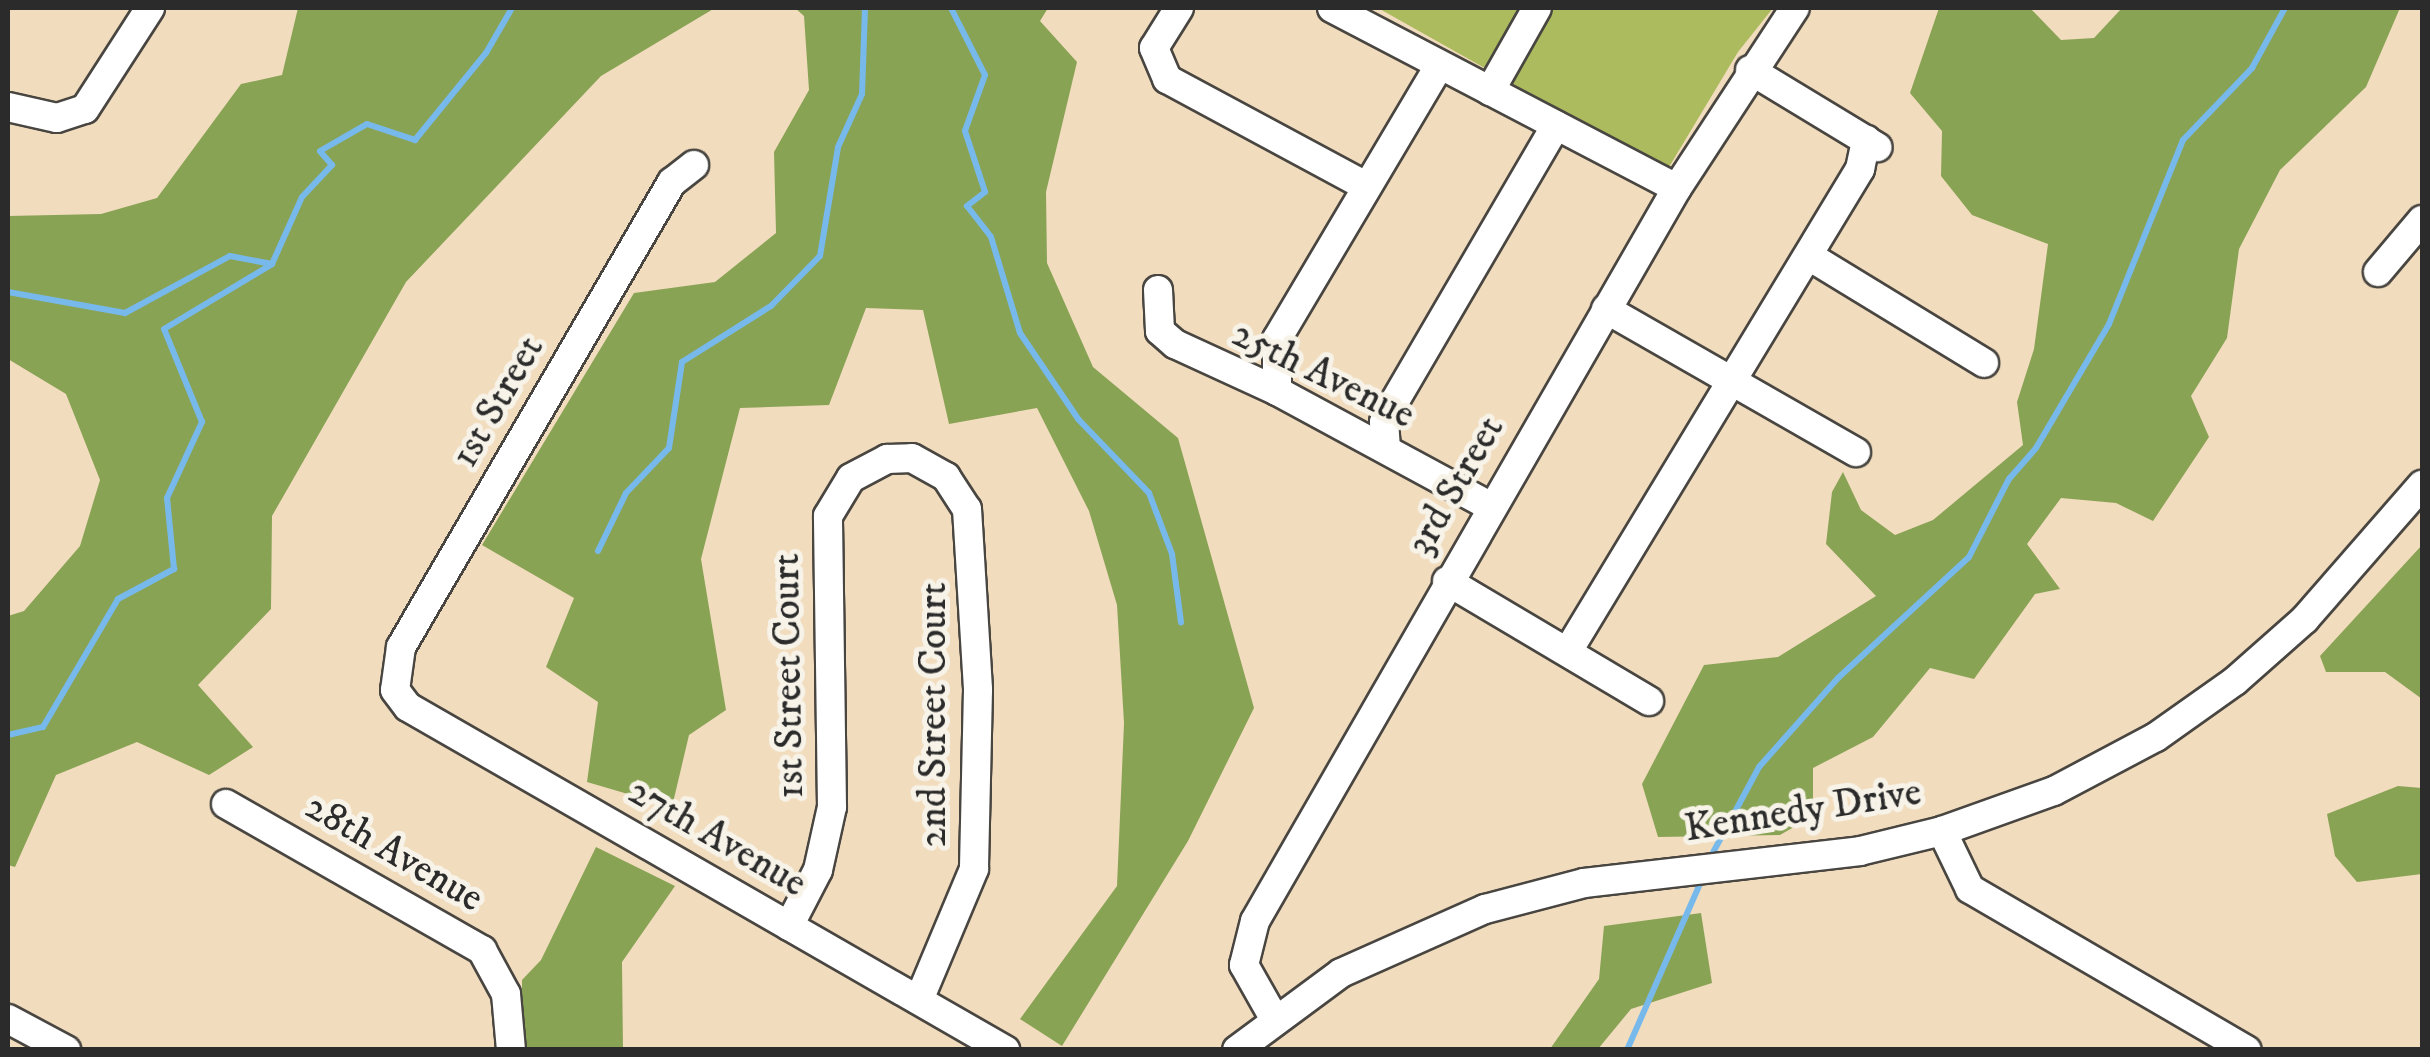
<!DOCTYPE html>
<html>
<head>
<meta charset="utf-8">
<style>
  body { margin:0 }
  #map { position:relative; width:2430px; height:1057px; overflow:hidden; background:#f2dcbe; font-family:"IM FELL DW Pica",serif }
  div>[style] { position:absolute }
  [style*='--x'] { left:calc(var(--x)*1px); top:calc(var(--y)*1px); width:calc(var(--w)*1px); rotate:calc(var(--a)*1deg) }
  .green>* { inset:0; background:#acbb5e }
  .forest>* { inset:0; background:#89a355 }
  .stream>* { height:6px; margin:-3px; padding:0 3px; transform-origin:3px; border-radius:3px; background:#78b9ec }
  .roads { filter:drop-shadow(2px 0 #494641) drop-shadow(-2px 0 #494641) drop-shadow(0 2px #494641) drop-shadow(0 -2px #494641) }
  .minor>* { height:28px; margin:-14px; padding:0 14px; transform-origin:14px; border-radius:14px; background:#fff }
  span { translate:-50% -50%; white-space:nowrap; text-align:center; line-height:1.15; -webkit-text-stroke:10px #f7f3e8; paint-order:stroke }
  .street-label { font-size:40px; color:#2b2b2b }
  .frame { position:absolute; inset:0; border:10px solid #2b2b2b; pointer-events:none }
</style>
</head>
<body>
<div id="map">
  <div class="green">
    <i style="clip-path:polygon(1378px 8px,1773px 8px,1738px 52px,1669px 167px,1661px 167px)"></i>
  </div>
  <div class="forest">
    <i style="clip-path:polygon(298px 8px,715px 8px,601px 76px,406px 282px,272px 516px,271px 609px,198px 685px,253px 747px,209px 775px,137px 742px,56px 775px,15px 867px,8px 865px,8px 616px,24px 611px,80px 546px,100px 480px,66px 394px,8px 359px,8px 216px,101px 214px,157px 198px,241px 84px,282px 75px)"></i>
    <i style="clip-path:polygon(795px 8px,1048px 8px,1040px 21px,1077px 62px,1046px 192px,1047px 263px,1093px 367px,1178px 438px,1254px 708px,1188px 841px,1062px 1046px,1020px 1019px,1117px 886px,1124px 723px,1117px 605px,1089px 511px,1037px 408px,949px 424px,923px 310px,866px 308px,829px 405px,740px 408px,701px 559px,726px 710px,689px 735px,672px 807px,587px 782px,598px 702px,546px 667px,574px 598px,482px 545px,634px 293px,715px 282px,776px 233px,774px 152px,809px 90px,804px 16px)"></i>
    <i style="clip-path:polygon(1939px 8px,2030px 8px,2061px 40px,2094px 38px,2122px 8px,2400px 8px,2366px 87px,2280px 170px,2239px 249px,2227px 338px,2191px 396px,2209px 437px,2153px 521px,2116px 503px,2061px 498px,2027px 544px,2060px 589px,2035px 594px,1974px 679px,1930px 668px,1873px 737px,1813px 768px,1813px 816px,1780px 835px,1658px 837px,1642px 784px,1704px 665px,1778px 657px,1876px 596px,1826px 544px,1832px 492px,1843px 472px,1861px 510px,1895px 535px,1933px 520px,2023px 445px,2017px 402px,2034px 349px,2048px 244px,1972px 215px,1941px 176px,1942px 131px,1910px 93px)"></i>
    <i style="clip-path:polygon(2422px 545px,2422px 699px,2385px 672px,2326px 672px,2320px 656px)"></i>
    <i style="clip-path:polygon(2398px 786px,2422px 788px,2422px 874px,2357px 882px,2335px 856px,2327px 814px)"></i>
    <i style="clip-path:polygon(596px 847px,675px 886px,622px 962px,623px 1049px,522px 1049px,522px 980px,541px 960px)"></i>
    <i style="clip-path:polygon(1701px 913px,1712px 983px,1631px 1009px,1598px 1049px,1550px 1049px,1599px 979px,1604px 926px)"></i>
  </div>
  <div class="stream">
    <i style="--x:951;--y:8;--w:75;--a:63.1"></i>
    <i style="--x:985;--y:75;--w:59;--a:109.7"></i>
    <i style="--x:965;--y:131;--w:64;--a:71.8"></i>
    <i style="--x:985;--y:192;--w:23;--a:142"></i>
    <i style="--x:967;--y:206;--w:39;--a:52"></i>
    <i style="--x:991;--y:237;--w:100;--a:73.2"></i>
    <i style="--x:1020;--y:333;--w:105;--a:55.9"></i>
    <i style="--x:1079;--y:420;--w:101;--a:46.2"></i>
    <i style="--x:1149;--y:493;--w:65;--a:69.3"></i>
    <i style="--x:1172;--y:554;--w:69;--a:82.5"></i>
    <i style="--x:8;--y:292;--w:119;--a:10.2"></i>
    <i style="--x:125;--y:313;--w:119;--a:-28.5"></i>
    <i style="--x:230;--y:256;--w:43;--a:10.8"></i>
    <i style="--x:598;--y:551;--w:64;--a:-64.2"></i>
    <i style="--x:626;--y:493;--w:62;--a:-46.3"></i>
    <i style="--x:669;--y:448;--w:87;--a:-81.4"></i>
    <i style="--x:682;--y:362;--w:105;--a:-32.2"></i>
    <i style="--x:771;--y:306;--w:70;--a:-45.6"></i>
    <i style="--x:820;--y:256;--w:110;--a:-80.6"></i>
    <i style="--x:838;--y:147;--w:58;--a:-65.6"></i>
    <i style="--x:862;--y:94;--w:86;--a:-88"></i>
    <i style="--x:8;--y:735;--w:36;--a:-13"></i>
    <i style="--x:43;--y:727;--w:148;--a:-59.6"></i>
    <i style="--x:118;--y:599;--w:64;--a:-28.2"></i>
    <i style="--x:174;--y:569;--w:71;--a:-95.6"></i>
    <i style="--x:167;--y:498;--w:84;--a:-65.3"></i>
    <i style="--x:202;--y:422;--w:100;--a:-112.2"></i>
    <i style="--x:164;--y:329;--w:126;--a:-31"></i>
    <i style="--x:272;--y:264;--w:73;--a:-65.9"></i>
    <i style="--x:302;--y:197;--w:44;--a:-46.8"></i>
    <i style="--x:332;--y:165;--w:18;--a:-131"></i>
    <i style="--x:320;--y:151;--w:54;--a:-29.9"></i>
    <i style="--x:367;--y:124;--w:51;--a:18.4"></i>
    <i style="--x:415;--y:140;--w:112;--a:-50.8"></i>
    <i style="--x:486;--y:53;--w:52;--a:-60"></i>
    <i style="--x:1709;--y:860;--w:106;--a:-61.7"></i>
    <i style="--x:1759;--y:767;--w:119;--a:-48.4"></i>
    <i style="--x:1838;--y:678;--w:178;--a:-42.7"></i>
    <i style="--x:1969;--y:557;--w:88;--a:-62.9"></i>
    <i style="--x:2009;--y:479;--w:41;--a:-48.9"></i>
    <i style="--x:2036;--y:448;--w:144;--a:-59.5"></i>
    <i style="--x:2109;--y:324;--w:198;--a:-68.1"></i>
    <i style="--x:2183;--y:140;--w:100;--a:-46.2"></i>
    <i style="--x:2252;--y:68;--w:68;--a:-61.2"></i>
    <i style="--x:1627;--y:1050;--w:189;--a:-66.3"></i>
  </div>
  <div class="roads">
    <div class="minor">
      <i style="--x:1179;--y:8;--w:47;--a:122"></i>
      <i style="--x:1154;--y:48;--w:34;--a:67"></i>
      <i style="--x:1167;--y:79;--w:226;--a:28.3"></i>
      <i style="--x:1332;--y:8;--w:389;--a:27.6"></i>
      <i style="--x:1750;--y:70;--w:149;--a:31.2"></i>
      <i style="--x:1490;--y:91;--w:95;--a:-60.5"></i>
      <i style="--x:8;--y:107;--w:50;--a:12.7"></i>
      <i style="--x:57;--y:118;--w:29;--a:-18"></i>
      <i style="--x:85;--y:109;--w:120;--a:-57.2"></i>
      <i style="--x:694;--y:165;--w:28;--a:142"></i>
      <i style="--x:672;--y:182;--w:538;--a:120.23"></i>
      <i style="--x:401;--y:647;--w:43;--a:97.9"></i>
      <i style="--x:395;--y:690;--w:21;--a:53"></i>
      <i style="--x:408;--y:707;--w:689;--a:29.88"></i>
      <i style="--x:1809;--y:256;--w:205;--a:31.4"></i>
      <i style="--x:2378;--y:272;--w:68;--a:-49.8"></i>
      <i style="--x:1158;--y:290;--w:41;--a:87.2"></i>
      <i style="--x:1160;--y:331;--w:20;--a:41"></i>
      <i style="--x:1175;--y:344;--w:112;--a:24.7"></i>
      <i style="--x:1277;--y:391;--w:242;--a:28.4"></i>
      <i style="--x:1606;--y:309;--w:288;--a:29.8"></i>
      <i style="--x:1277;--y:391;--w:52;--a:-90"></i>
      <i style="--x:1277;--y:339;--w:317;--a:-59.3"></i>
      <i style="--x:1386;--y:449;--w:27;--a:-94"></i>
      <i style="--x:1384;--y:422;--w:18;--a:-63"></i>
      <i style="--x:1392;--y:406;--w:325;--a:-59.7"></i>
      <i style="--x:1447;--y:581;--w:235;--a:30.7"></i>
      <i style="--x:1568;--y:651;--w:564;--a:-58.79"></i>
      <i style="--x:1860;--y:169;--w:30;--a:-78"></i>
      <i style="--x:226;--y:804;--w:295;--a:29.7"></i>
      <i style="--x:482;--y:950;--w:50;--a:61.4"></i>
      <i style="--x:506;--y:994;--w:56;--a:84.9"></i>
      <i style="--x:1942;--y:831;--w:64;--a:64.2"></i>
      <i style="--x:1970;--y:889;--w:320;--a:30.2"></i>
      <i style="--x:789;--y:926;--w:63;--a:-62.6"></i>
      <i style="--x:818;--y:870;--w:65;--a:-77.5"></i>
      <i style="--x:832;--y:807;--w:291;--a:-90.8"></i>
      <i style="--x:828;--y:516;--w:44;--a:-58.8"></i>
      <i style="--x:851;--y:478;--w:41;--a:-27.8"></i>
      <i style="--x:887;--y:459;--w:25;--a:-2"></i>
      <i style="--x:912;--y:458;--w:39;--a:29"></i>
      <i style="--x:946;--y:477;--w:38;--a:57"></i>
      <i style="--x:967;--y:509;--w:181;--a:86.5"></i>
      <i style="--x:978;--y:690;--w:179;--a:91.3"></i>
      <i style="--x:974;--y:869;--w:142;--a:112.8"></i>
      <i style="--x:1274;--y:1018;--w:61;--a:-119.5"></i>
      <i style="--x:1244;--y:965;--w:45;--a:-76"></i>
      <i style="--x:1255;--y:921;--w:846;--a:-60.07"></i>
      <i style="--x:1677;--y:188;--w:215;--a:-56.8"></i>
      <i style="--x:8;--y:1019;--w:66;--a:28.1"></i>
      <i style="--x:1237;--y:1050;--w:129;--a:-36.5"></i>
      <i style="--x:1341;--y:973;--w:158;--a:-24"></i>
      <i style="--x:1485;--y:909;--w:102;--a:-14.7"></i>
      <i style="--x:1584;--y:883;--w:278;--a:-6.6"></i>
      <i style="--x:1860;--y:851;--w:84;--a:-13.7"></i>
      <i style="--x:1942;--y:831;--w:119;--a:-19.7"></i>
      <i style="--x:2054;--y:791;--w:115;--a:-27.9"></i>
      <i style="--x:2156;--y:737;--w:97;--a:-35.3"></i>
      <i style="--x:2235;--y:681;--w:94;--a:-41.5"></i>
      <i style="--x:2305;--y:619;--w:178;--a:-48.9"></i>
    </div>
  </div>
  <div class="street-label">
    <span style="left:1323px;top:375px;rotate:26deg">25th Avenue</span>
    <span style="left:498px;top:402px;rotate:-60deg">1st Street</span>
    <span style="left:1456px;top:486px;rotate:-60deg">3rd Street</span>
    <span style="left:789px;top:676px;rotate:-91deg">1st Street Court</span>
    <span style="left:934px;top:715px;rotate:-90deg">2nd Street Court</span>
    <span style="left:1803px;top:811px;rotate:-9deg">Kennedy Drive</span>
    <span style="left:717px;top:838px;rotate:30deg">27th Avenue</span>
    <span style="left:394px;top:853px;rotate:30deg">28th Avenue</span>
  </div>
  <div class="frame"></div>
</div>
</body>
</html>
